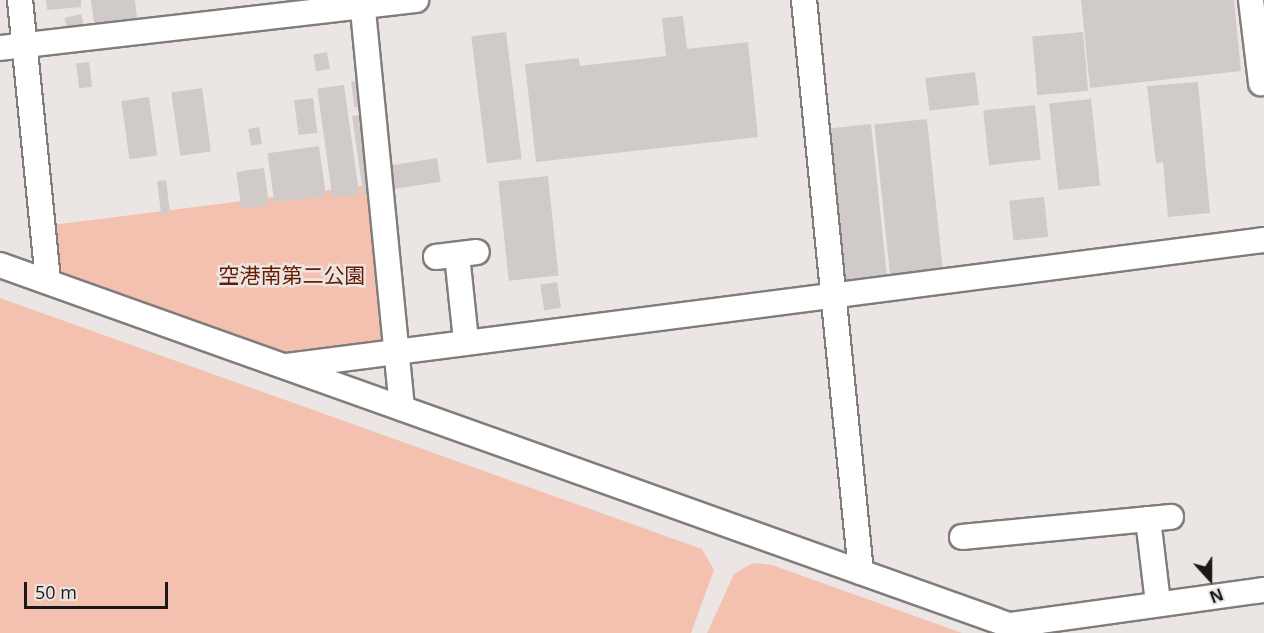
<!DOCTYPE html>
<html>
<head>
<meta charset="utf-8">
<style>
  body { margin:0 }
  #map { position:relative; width:1264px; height:633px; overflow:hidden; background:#ebe6e4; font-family:"Open Sans","Noto Sans JP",sans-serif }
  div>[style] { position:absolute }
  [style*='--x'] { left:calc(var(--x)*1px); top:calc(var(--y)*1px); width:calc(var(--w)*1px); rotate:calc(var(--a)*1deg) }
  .green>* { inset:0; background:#f4c1b1 }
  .building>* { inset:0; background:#d0cbc9; transform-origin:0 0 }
  .roads { filter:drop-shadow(2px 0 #817d7b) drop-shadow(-2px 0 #817d7b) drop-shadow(0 2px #817d7b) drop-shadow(0 -2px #817d7b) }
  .minor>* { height:24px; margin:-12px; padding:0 12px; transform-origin:12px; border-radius:12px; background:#fff }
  span { translate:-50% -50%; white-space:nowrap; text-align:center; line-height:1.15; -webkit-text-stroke:5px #ebe6e4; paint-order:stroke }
  .park-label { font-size:21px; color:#681b00 }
  .north { position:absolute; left:1180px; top:549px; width:60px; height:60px; -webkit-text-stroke:4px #ebe6e4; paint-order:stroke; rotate:159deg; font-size:16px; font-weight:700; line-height:24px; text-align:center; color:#1a1918 }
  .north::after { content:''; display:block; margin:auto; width:21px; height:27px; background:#1a1918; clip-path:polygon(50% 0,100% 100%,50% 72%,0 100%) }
  .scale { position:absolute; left:24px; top:582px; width:144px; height:27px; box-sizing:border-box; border:3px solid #1a1918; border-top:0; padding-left:8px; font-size:18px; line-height:21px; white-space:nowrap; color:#1a1918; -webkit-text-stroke:4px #ebe6e4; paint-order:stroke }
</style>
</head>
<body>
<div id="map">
  <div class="green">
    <i style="clip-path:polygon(368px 185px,388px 342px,279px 356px,58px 275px,52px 225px)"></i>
    <i style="clip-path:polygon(0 298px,702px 549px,714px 570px,691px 633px,0 633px)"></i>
    <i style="clip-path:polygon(753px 563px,772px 565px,962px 633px,707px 633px,734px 574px)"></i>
  </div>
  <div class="building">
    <i style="clip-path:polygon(46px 0,81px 0,81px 7px,47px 10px)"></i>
    <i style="clip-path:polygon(91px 0,135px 0,137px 18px,94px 23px)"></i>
    <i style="clip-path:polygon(1081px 0,1234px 0,1241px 71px,1090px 88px)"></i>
    <i style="left:81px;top:14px;width:12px;height:17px;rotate:76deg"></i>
    <i style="clip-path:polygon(683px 16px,687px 49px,748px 42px,758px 137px,536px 162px,525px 64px,579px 58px,580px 66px,666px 56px,662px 18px)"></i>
    <i style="left:506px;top:32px;width:128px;height:35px;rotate:83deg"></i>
    <i style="left:1083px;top:32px;width:59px;height:51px;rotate:85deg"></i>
    <i style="left:327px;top:52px;width:17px;height:14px;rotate:80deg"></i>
    <i style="left:89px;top:62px;width:25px;height:13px;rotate:83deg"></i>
    <i style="left:975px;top:72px;width:33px;height:50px;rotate:83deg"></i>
    <i style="left:364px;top:80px;width:26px;height:13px;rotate:83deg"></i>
    <i style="clip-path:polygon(1198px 82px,1210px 213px,1168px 217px,1163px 162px,1156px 163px,1147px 86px)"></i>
    <i style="left:344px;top:85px;width:110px;height:27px;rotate:82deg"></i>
    <i style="left:202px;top:88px;width:64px;height:31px;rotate:82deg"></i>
    <i style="left:149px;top:97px;width:59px;height:28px;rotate:82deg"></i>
    <i style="left:313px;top:98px;width:35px;height:19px;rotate:83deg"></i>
    <i style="left:1091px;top:99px;width:87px;height:42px;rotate:84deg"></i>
    <i style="left:1035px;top:105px;width:55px;height:52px;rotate:84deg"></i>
    <i style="left:367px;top:114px;width:79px;height:15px;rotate:82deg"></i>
    <i style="left:927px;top:119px;width:155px;height:53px;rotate:84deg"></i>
    <i style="left:871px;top:124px;width:156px;height:50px;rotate:84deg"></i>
    <i style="left:259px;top:127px;width:17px;height:11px;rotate:80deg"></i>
    <i style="left:319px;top:146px;width:50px;height:52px;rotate:82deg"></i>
    <i style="left:437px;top:158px;width:24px;height:49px;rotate:81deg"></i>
    <i style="left:264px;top:168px;width:37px;height:28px;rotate:82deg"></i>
    <i style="left:548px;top:176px;width:100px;height:50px;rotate:84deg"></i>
    <i style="left:166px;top:180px;width:33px;height:9px;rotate:83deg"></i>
    <i style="left:1044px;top:197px;width:40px;height:35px;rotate:84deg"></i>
    <i style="left:557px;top:282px;width:26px;height:17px;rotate:81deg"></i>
  </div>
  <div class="roads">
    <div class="minor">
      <i style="--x:20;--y:0;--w:283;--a:84.3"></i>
      <i style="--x:362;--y:0;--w:410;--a:84.4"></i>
      <i style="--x:804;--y:0;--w:575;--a:84.31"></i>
      <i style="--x:1251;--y:0;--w:84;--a:83.1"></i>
      <i style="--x:0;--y:48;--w:419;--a:-6.6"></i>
      <i style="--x:457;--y:255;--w:86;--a:84"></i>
      <i style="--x:436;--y:257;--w:41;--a:-7"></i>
      <i style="--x:0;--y:265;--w:1095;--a:19.64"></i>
      <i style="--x:287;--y:366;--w:985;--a:-7.35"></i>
      <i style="--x:1148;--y:519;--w:85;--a:83.2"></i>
      <i style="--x:962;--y:537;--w:210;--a:-5.5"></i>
      <i style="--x:1011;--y:625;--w:255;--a:-7.9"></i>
    </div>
  </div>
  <div class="park-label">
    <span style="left:292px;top:275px">空港南第二公園</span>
  </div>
  <div class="north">N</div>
  <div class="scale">50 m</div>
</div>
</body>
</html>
